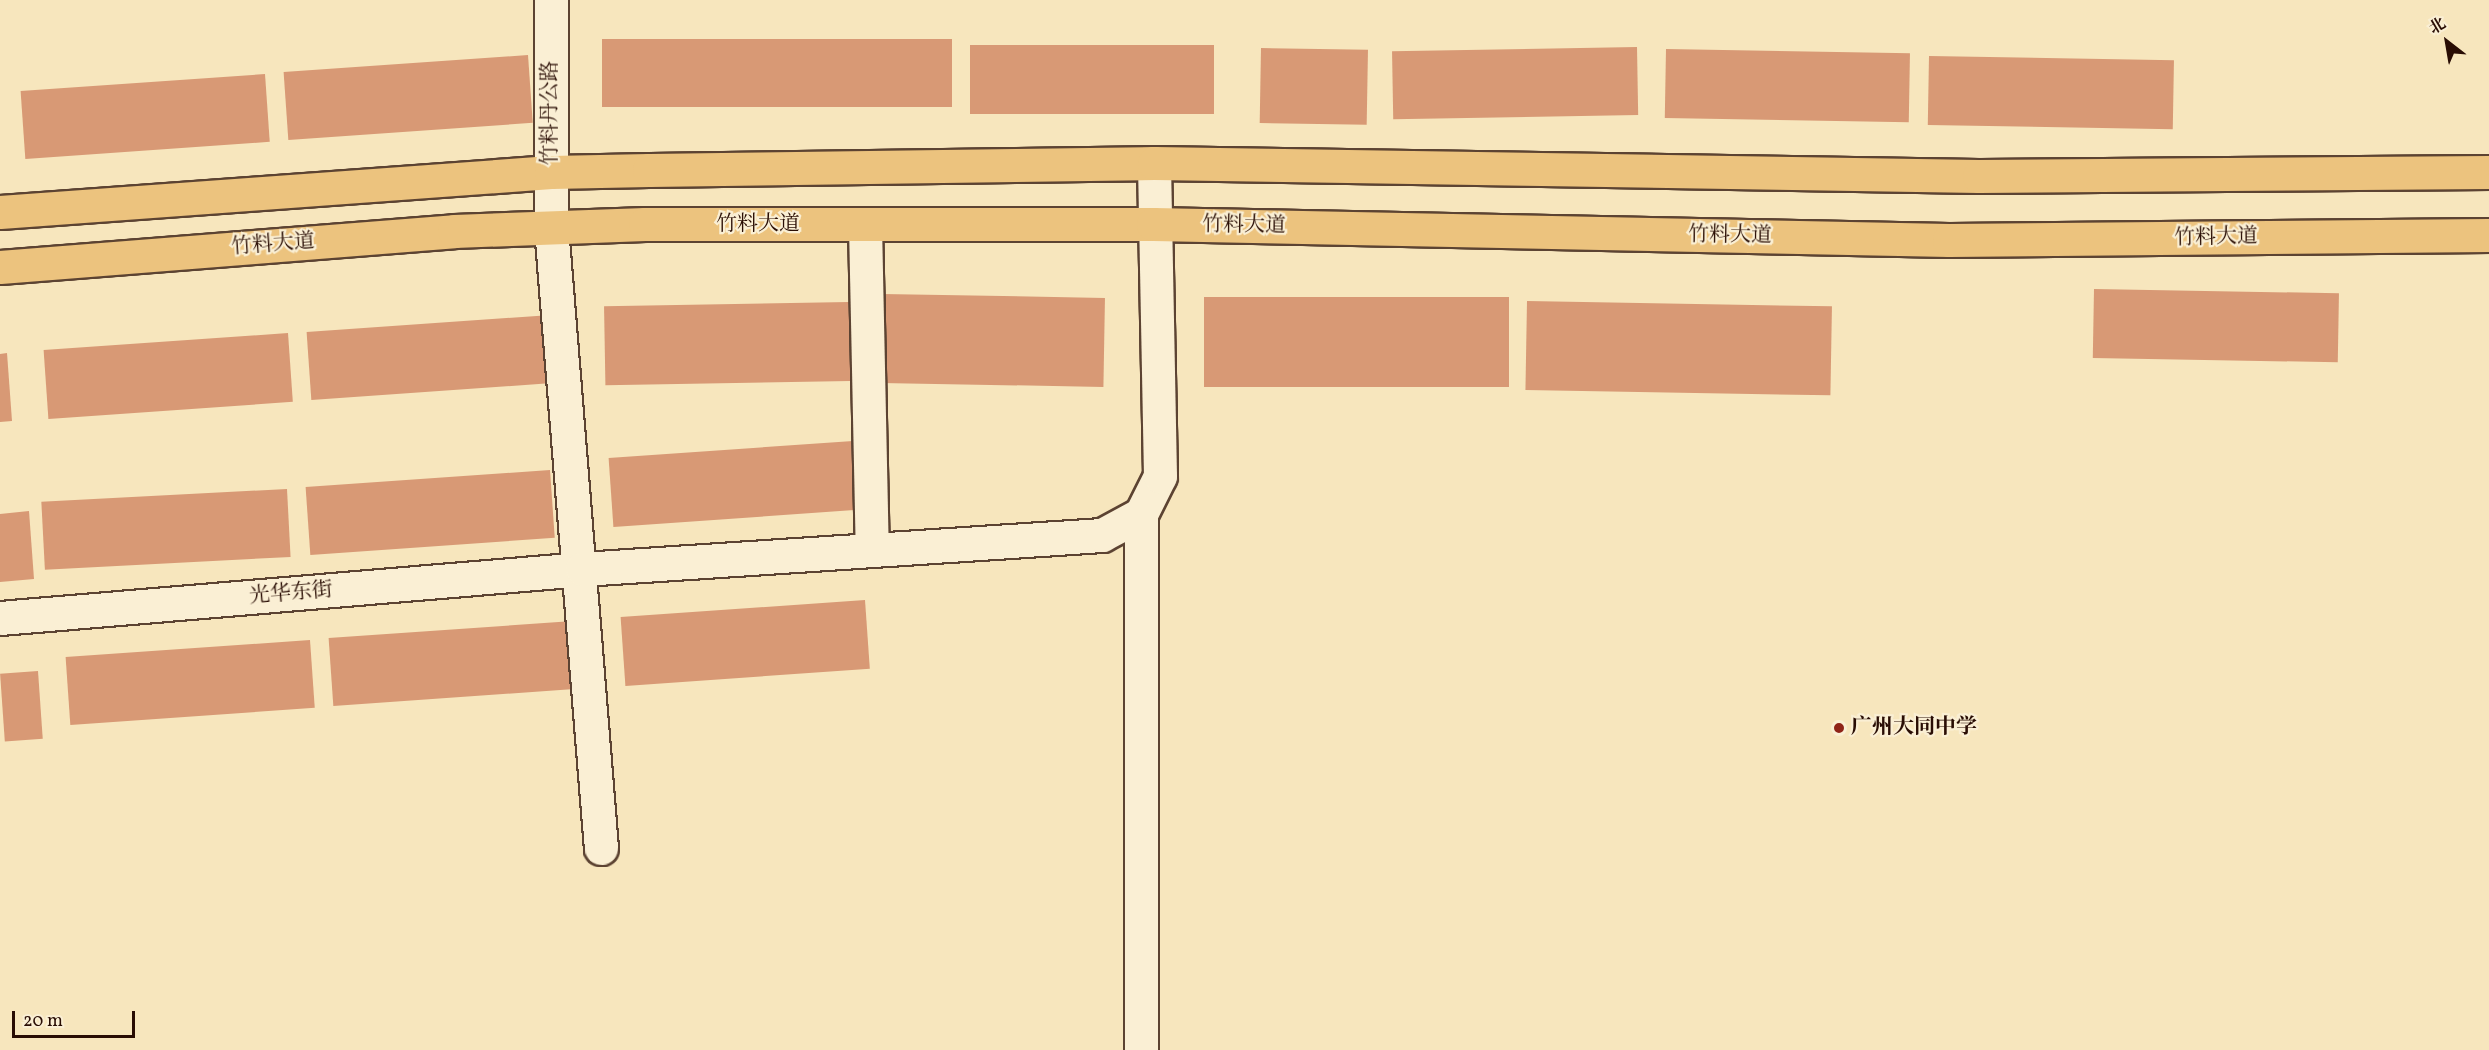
<!DOCTYPE html>
<html>
<head>
<meta charset="utf-8">
<style>
  body { margin:0 }
  #map { position:relative; width:2489px; height:1050px; overflow:hidden; background:#f7e6bd; font-family:Vollkorn,"Noto Serif SC",serif }
  div>[style] { position:absolute }
  [style*='--x'] { left:calc(var(--x)*1px); top:calc(var(--y)*1px); width:calc(var(--w)*1px); rotate:calc(var(--a)*1deg) }
  .building>* { inset:0; background:#d89975; transform-origin:0 0 }
  .roads { filter:drop-shadow(2px 0 #5c4332) drop-shadow(-2px 0 #5c4332) drop-shadow(0 2px #5c4332) drop-shadow(0 -2px #5c4332) }
  .minor>* { height:33px; margin:-16.5px; padding:0 16.5px; transform-origin:16.5px; border-radius:16.5px; background:#faefd4 }
  .primary>* { height:33px; margin:-16.5px; padding:0 16.5px; transform-origin:16.5px; border-radius:16.5px; background:#ecc37e }
  .dots>* { width:16px; height:16px; translate:-50% -50%; box-sizing:border-box; border:3px solid #faefd4; border-radius:50% }
  span { translate:-50% -50%; white-space:nowrap; text-align:center; line-height:1.15; -webkit-text-stroke:4.5px #faefd4; paint-order:stroke }
  .street-label { font-size:21px; color:#290d04 }
  .poi-label { font-size:21px; color:#290d04; font-weight:700 }
  .left { translate:0 -50%; text-align:left }
  .north { position:absolute; left:2417px; top:12px; width:60px; height:60px; -webkit-text-stroke:4px #faefd4; paint-order:stroke; rotate:329deg; font-size:16px; font-weight:700; line-height:24px; text-align:center; color:#290d04 }
  .north::after { content:''; display:block; margin:auto; width:21px; height:27px; background:#290d04; clip-path:polygon(50% 0,100% 100%,50% 72%,0 100%) }
  .scale { position:absolute; left:12px; top:1011px; width:123px; height:27px; box-sizing:border-box; border:3px solid #290d04; border-top:0; padding-left:8px; font-size:18px; line-height:21px; white-space:nowrap; color:#290d04; -webkit-text-stroke:4px #faefd4; paint-order:stroke }
</style>
</head>
<body>
<div id="map">
  <div class="building">
    <i style="left:602px;top:39px;width:350px;height:68px"></i>
    <i style="left:970px;top:45px;width:244px;height:69px"></i>
    <i style="left:1637px;top:47px;width:68px;height:245px;rotate:89deg"></i>
    <i style="left:1261px;top:48px;width:107px;height:75px;rotate:1deg"></i>
    <i style="left:1666px;top:49px;width:244px;height:69px;rotate:1deg"></i>
    <i style="left:528px;top:55px;width:68px;height:245px;rotate:86deg"></i>
    <i style="left:1929px;top:56px;width:245px;height:69px;rotate:1deg"></i>
    <i style="left:265px;top:74px;width:68px;height:245px;rotate:86deg"></i>
    <i style="left:2094px;top:289px;width:245px;height:69px;rotate:1deg"></i>
    <i style="left:882px;top:294px;width:223px;height:89px;rotate:1deg"></i>
    <i style="left:1204px;top:297px;width:305px;height:90px"></i>
    <i style="left:1527px;top:301px;width:305px;height:89px;rotate:1deg"></i>
    <i style="left:849px;top:302px;width:79px;height:245px;rotate:89deg"></i>
    <i style="left:551px;top:315px;width:68px;height:245px;rotate:86deg"></i>
    <i style="left:288px;top:333px;width:69px;height:245px;rotate:86deg"></i>
    <i style="clip-path:polygon(7px 353px,12px 421px,0 422px,0 354px)"></i>
    <i style="left:853px;top:441px;width:69px;height:245px;rotate:86deg"></i>
    <i style="left:550px;top:470px;width:68px;height:245px;rotate:86deg"></i>
    <i style="left:287px;top:489px;width:68px;height:246px;rotate:87deg"></i>
    <i style="clip-path:polygon(29px 511px,34px 579px,0 582px,0 514px)"></i>
    <i style="left:865px;top:600px;width:69px;height:245px;rotate:86deg"></i>
    <i style="left:573px;top:621px;width:68px;height:245px;rotate:86deg"></i>
    <i style="left:310px;top:640px;width:68px;height:245px;rotate:86deg"></i>
    <i style="left:38px;top:671px;width:68px;height:38px;rotate:86deg"></i>
  </div>
  <div class="roads">
    <div class="minor">
      <i style="--x:551;--y:0;--w:227;--a:90"></i>
      <i style="--x:551;--y:227;--w:623;--a:85.4"></i>
      <i style="--x:865;--y:225;--w:325;--a:88.8"></i>
      <i style="--x:0;--y:618;--w:584;--a:-4.81"></i>
      <i style="--x:582;--y:569;--w:521;--a:-3.74"></i>
      <i style="--x:1102;--y:535;--w:44;--a:-28.3"></i>
      <i style="--x:1141;--y:514;--w:42;--a:-63.4"></i>
      <i style="--x:1160;--y:476;--w:313;--a:-91.1"></i>
      <i style="--x:1141;--y:1050;--w:536;--a:-90"></i>
    </div>
    <div class="primary">
      <i style="--x:0;--y:212;--w:552;--a:-4.15"></i>
      <i style="--x:551;--y:172;--w:98;--a:-1.2"></i>
      <i style="--x:649;--y:170;--w:505;--a:-0.79"></i>
      <i style="--x:1154;--y:163;--w:825;--a:0.9"></i>
      <i style="--x:1979;--y:176;--w:510;--a:-0.45"></i>
      <i style="--x:0;--y:267;--w:455;--a:-4.5"></i>
      <i style="--x:454;--y:231;--w:191;--a:-2.1"></i>
      <i style="--x:645;--y:224;--w:508;--a:0"></i>
      <i style="--x:1153;--y:224;--w:796;--a:1.15"></i>
      <i style="--x:1949;--y:240;--w:540;--a:-0.53"></i>
    </div>
  </div>
  <div class="dots">
    <i style="left:1839px;top:728px;background:#8f2418"></i>
  </div>
  <div class="street-label">
    <span style="left:551px;top:113px;rotate:-90deg">竹料丹公路</span>
    <span style="left:758px;top:225px">竹料大道</span>
    <span style="left:1244px;top:226px;rotate:1deg">竹料大道</span>
    <span style="left:1730px;top:236px;rotate:1deg">竹料大道</span>
    <span style="left:2216px;top:238px;rotate:-1deg">竹料大道</span>
    <span style="left:273px;top:245px;rotate:-4deg">竹料大道</span>
    <span style="left:291px;top:594px;rotate:-5deg">光华东街</span>
  </div>
  <div class="poi-label">
    <span class="left" style="left:1851px;top:728px">广州大同中学</span>
  </div>
  <div class="north">北</div>
  <div class="scale">20 m</div>
</div>
</body>
</html>
